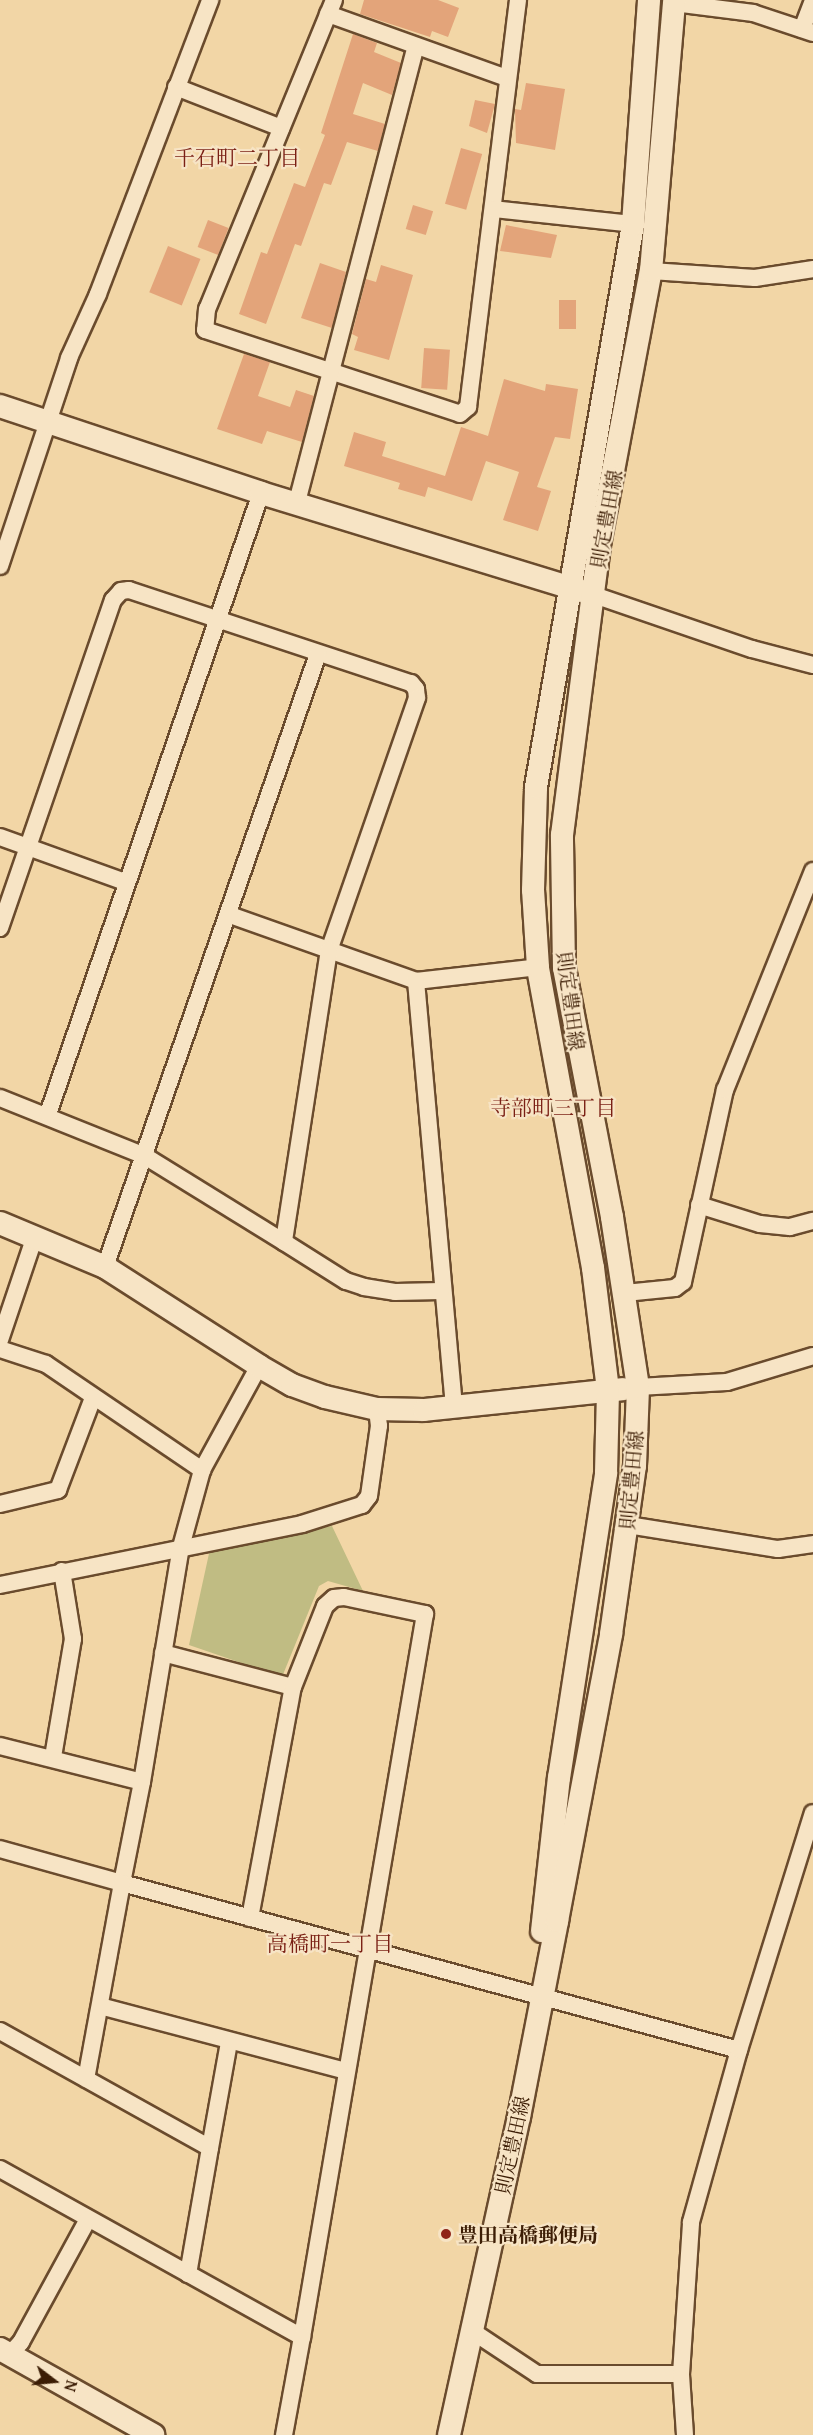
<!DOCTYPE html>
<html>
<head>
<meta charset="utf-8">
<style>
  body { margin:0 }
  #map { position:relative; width:813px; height:2435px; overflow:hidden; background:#f2d6a6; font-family:"Gentium Book Plus","Noto Serif JP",serif }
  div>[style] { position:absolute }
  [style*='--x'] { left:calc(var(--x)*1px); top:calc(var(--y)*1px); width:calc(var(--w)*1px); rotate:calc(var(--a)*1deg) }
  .green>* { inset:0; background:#c0bc83 }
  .building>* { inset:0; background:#e3a47a; transform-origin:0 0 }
  .roads { filter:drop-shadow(2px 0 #6a4b2d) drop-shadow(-2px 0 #6a4b2d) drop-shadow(0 2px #6a4b2d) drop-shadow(0 -2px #6a4b2d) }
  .street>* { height:16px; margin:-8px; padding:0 8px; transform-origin:8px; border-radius:8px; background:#f7e4c5 }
  .secondary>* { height:22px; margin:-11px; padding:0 11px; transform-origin:11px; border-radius:11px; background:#f7e4c5 }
  .dots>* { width:16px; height:16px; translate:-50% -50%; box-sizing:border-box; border:3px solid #f7e4c5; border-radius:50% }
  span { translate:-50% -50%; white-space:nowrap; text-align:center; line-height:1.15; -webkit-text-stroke:4.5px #f7e4c5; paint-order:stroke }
  .street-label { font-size:20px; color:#3c1d05 }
  .poi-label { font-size:20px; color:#3c1d05; font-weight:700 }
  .left { translate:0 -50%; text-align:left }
  .neighbourhood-label { font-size:21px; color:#7a1f14 }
  .north { position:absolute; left:24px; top:2351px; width:60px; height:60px; -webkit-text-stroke:4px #f7e4c5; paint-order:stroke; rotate:106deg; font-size:16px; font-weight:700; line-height:24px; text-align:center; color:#3c1d05 }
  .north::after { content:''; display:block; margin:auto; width:21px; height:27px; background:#3c1d05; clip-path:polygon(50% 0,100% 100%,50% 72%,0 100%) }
</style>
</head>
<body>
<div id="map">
  <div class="green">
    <i style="clip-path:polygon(332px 1526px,363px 1591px,328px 1581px,319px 1586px,282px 1677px,189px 1645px,210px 1549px)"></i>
  </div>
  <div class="building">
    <i style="clip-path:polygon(364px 0,438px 0,459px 8px,448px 37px,432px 31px,430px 37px,360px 14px)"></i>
    <i style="clip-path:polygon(353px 34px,377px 43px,374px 52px,401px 63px,392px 95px,363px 83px,353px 114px,385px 124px,378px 151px,347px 142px,331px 185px,324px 183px,301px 246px,295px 244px,266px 324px,239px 314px,261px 252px,267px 254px,294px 183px,305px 187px,325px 135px,321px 133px)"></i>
    <i style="clip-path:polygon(526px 83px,565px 89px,555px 150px,516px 143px,515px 109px,521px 110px)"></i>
    <i style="clip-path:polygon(475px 100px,495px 104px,487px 133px,469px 126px)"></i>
    <i style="left:461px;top:148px;width:22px;height:58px;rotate:16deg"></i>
    <i style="left:413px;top:205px;width:21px;height:25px;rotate:17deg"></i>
    <i style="left:208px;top:220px;width:22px;height:29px;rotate:21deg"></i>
    <i style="clip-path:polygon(506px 225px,557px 235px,551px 258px,500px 251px)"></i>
    <i style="left:168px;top:246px;width:35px;height:50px;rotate:22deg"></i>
    <i style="clip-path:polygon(320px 263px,346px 272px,332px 328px,301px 318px)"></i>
    <i style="clip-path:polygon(381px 265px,413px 275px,389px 360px,354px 350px,358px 337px,352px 334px,366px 279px,376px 282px)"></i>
    <i style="left:559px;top:300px;width:17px;height:29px"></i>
    <i style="left:424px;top:348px;width:26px;height:40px;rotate:4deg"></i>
    <i style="clip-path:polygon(244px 354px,270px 362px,258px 396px,290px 407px,296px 390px,314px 396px,302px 442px,267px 431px,262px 444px,217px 429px)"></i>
    <i style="clip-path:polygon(504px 379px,545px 391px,546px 384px,578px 389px,570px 439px,555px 437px,537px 487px,551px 491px,538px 531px,503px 520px,519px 472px,486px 461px,472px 501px,428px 487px,425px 497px,398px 489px,400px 483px,344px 466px,354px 432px,386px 442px,382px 456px,445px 476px,461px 427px,488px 436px)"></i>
  </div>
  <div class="roads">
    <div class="street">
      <i style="--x:334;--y:0;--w:334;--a:112.3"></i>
      <i style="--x:207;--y:309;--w:21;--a:95"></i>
      <i style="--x:205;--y:330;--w:268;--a:18.2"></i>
      <i style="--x:460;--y:414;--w:11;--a:-41"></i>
      <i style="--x:468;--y:407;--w:410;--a:-83"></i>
      <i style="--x:674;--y:3;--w:80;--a:7.2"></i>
      <i style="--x:753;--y:13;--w:63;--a:18.4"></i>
      <i style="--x:328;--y:14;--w:190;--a:19.7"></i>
      <i style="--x:802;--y:29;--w:31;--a:-69"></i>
      <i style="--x:176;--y:87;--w:113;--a:21.3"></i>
      <i style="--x:493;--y:209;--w:141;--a:6.1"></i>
      <i style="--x:651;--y:271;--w:104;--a:3.9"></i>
      <i style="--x:755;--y:278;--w:59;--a:-8.8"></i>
      <i style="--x:297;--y:502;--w:471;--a:-75.4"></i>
      <i style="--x:0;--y:566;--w:219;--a:-71.6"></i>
      <i style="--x:69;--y:358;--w:70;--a:-65.6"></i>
      <i style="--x:98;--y:294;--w:315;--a:-69.1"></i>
      <i style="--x:594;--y:595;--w:167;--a:18.9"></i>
      <i style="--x:752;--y:649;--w:63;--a:14.7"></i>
      <i style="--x:0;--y:837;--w:133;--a:19.8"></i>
      <i style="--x:230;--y:915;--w:197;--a:19.5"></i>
      <i style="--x:416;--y:981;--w:123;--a:-6.5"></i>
      <i style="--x:0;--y:928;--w:347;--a:-71"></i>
      <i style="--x:113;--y:600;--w:12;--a:-48"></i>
      <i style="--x:121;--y:591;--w:8;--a:-7"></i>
      <i style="--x:129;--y:590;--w:297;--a:18.3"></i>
      <i style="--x:411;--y:683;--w:8;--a:50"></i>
      <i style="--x:416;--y:689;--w:9;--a:84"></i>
      <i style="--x:417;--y:698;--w:267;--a:109.2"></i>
      <i style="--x:329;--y:950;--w:295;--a:98.8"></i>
      <i style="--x:284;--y:1242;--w:163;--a:-148.3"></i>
      <i style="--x:145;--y:1156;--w:156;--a:-158.2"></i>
      <i style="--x:416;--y:981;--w:428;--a:84.9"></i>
      <i style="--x:48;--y:1114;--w:657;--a:-71.07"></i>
      <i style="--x:699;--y:1205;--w:64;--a:17.3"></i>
      <i style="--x:760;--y:1224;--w:30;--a:6"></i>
      <i style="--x:790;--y:1227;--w:24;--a:-15"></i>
      <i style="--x:284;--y:1242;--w:73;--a:32.2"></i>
      <i style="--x:346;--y:1281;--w:19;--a:18"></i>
      <i style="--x:364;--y:1287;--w:31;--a:9"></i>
      <i style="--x:395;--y:1292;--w:46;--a:-1.2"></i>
      <i style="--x:105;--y:1267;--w:649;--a:-70.84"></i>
      <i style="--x:625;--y:1293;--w:50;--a:-5.7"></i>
      <i style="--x:675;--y:1288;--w:10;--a:-37"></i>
      <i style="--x:683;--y:1282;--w:197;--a:-77.7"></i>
      <i style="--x:725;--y:1090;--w:236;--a:-68.1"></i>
      <i style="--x:0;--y:1340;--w:110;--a:-71.4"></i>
      <i style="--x:0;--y:1349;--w:48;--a:18.1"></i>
      <i style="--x:46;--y:1364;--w:189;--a:34.2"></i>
      <i style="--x:638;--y:1387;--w:89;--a:-3.2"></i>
      <i style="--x:727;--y:1382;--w:90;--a:-16.8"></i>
      <i style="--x:0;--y:1504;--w:60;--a:-13.6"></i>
      <i style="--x:58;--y:1490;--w:98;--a:-69.2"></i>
      <i style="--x:628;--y:1525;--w:152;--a:9.1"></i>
      <i style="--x:778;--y:1549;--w:35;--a:-8"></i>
      <i style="--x:0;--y:1585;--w:308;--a:-11.4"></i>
      <i style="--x:302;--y:1524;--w:63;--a:-17.6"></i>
      <i style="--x:362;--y:1505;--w:11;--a:-52"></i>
      <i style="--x:369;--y:1496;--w:71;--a:-81.9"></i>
      <i style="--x:379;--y:1426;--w:17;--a:-97"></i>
      <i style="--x:163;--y:1653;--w:134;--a:14.7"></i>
      <i style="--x:0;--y:1746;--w:146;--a:14.2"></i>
      <i style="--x:142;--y:1782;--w:103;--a:101.2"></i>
      <i style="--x:122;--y:1883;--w:639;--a:15.15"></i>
      <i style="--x:53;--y:1757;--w:120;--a:-80.4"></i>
      <i style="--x:73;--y:1639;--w:69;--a:-99.2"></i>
      <i style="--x:142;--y:1782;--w:238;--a:-80.6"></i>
      <i style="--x:181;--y:1547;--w:80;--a:-74.7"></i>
      <i style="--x:202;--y:1470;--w:119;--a:-61.3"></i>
      <i style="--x:0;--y:1849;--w:127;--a:15.6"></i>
      <i style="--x:122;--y:1883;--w:199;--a:100.4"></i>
      <i style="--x:250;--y:1918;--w:235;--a:-79.5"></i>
      <i style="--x:293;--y:1687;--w:87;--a:-68.4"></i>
      <i style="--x:325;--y:1606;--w:12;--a:-42"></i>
      <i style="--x:334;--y:1598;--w:10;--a:-6"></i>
      <i style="--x:344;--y:1597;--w:83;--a:11.9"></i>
      <i style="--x:425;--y:1614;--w:733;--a:99.65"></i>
      <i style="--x:100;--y:2006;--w:254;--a:14.8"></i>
      <i style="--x:0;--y:2031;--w:240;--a:29.1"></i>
      <i style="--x:210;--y:2148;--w:128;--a:99.9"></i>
      <i style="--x:210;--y:2148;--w:108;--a:-79.8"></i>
      <i style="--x:0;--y:2169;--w:346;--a:29.1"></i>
      <i style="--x:302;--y:2337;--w:100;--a:100.4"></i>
      <i style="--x:472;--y:2331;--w:78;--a:33.5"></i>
      <i style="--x:537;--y:2374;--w:144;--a:0"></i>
      <i style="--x:10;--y:2354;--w:16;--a:-47"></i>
      <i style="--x:21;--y:2342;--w:140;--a:-61.4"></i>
      <i style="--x:685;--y:2435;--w:61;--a:-93.8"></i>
      <i style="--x:681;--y:2374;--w:152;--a:-86.2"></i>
      <i style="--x:691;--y:2222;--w:179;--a:-74.4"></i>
      <i style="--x:739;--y:2050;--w:248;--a:-72.7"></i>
    </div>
    <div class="secondary">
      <i style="--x:0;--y:406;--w:275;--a:18.4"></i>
      <i style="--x:261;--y:493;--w:336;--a:17"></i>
      <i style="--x:0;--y:1223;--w:114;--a:22.7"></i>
      <i style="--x:105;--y:1267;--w:183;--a:32.7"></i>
      <i style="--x:259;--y:1366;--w:38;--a:30"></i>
      <i style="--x:292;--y:1385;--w:35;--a:20"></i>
      <i style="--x:325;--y:1397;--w:53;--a:13"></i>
      <i style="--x:377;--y:1409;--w:47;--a:1.2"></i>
      <i style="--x:424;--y:1410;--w:200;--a:-6"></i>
      <i style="--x:542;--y:1931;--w:154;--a:-83.7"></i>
      <i style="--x:559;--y:1778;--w:309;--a:-81.2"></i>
      <i style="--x:606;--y:1473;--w:83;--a:-88.6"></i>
      <i style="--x:608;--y:1390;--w:123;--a:-97"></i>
      <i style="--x:593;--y:1268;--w:306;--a:-100.4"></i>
      <i style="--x:538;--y:967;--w:77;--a:-93.7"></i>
      <i style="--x:533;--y:890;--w:103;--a:-88.3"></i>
      <i style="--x:536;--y:787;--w:571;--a:-80.22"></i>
      <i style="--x:633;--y:224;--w:225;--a:-85.9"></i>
      <i style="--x:0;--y:2349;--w:176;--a:29.3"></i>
      <i style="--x:449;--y:2435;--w:326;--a:-77.6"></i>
      <i style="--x:519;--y:2117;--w:200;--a:-79"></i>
      <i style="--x:557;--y:1921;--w:292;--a:-79.3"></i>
      <i style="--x:611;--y:1634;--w:170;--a:-81.9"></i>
      <i style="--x:635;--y:1466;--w:79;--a:-87.8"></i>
      <i style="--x:638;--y:1387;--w:172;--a:-98.7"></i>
      <i style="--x:612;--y:1217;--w:254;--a:-100.9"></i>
      <i style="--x:564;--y:968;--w:133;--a:-90.9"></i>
      <i style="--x:562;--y:835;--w:292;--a:-82.7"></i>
      <i style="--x:599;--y:545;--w:279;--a:-79.3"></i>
      <i style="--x:651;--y:271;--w:272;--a:-85.1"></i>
    </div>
  </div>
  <div class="dots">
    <i style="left:446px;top:2234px;background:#8f2418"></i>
  </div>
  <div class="street-label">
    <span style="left:606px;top:519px;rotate:-80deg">則定豊田線</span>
    <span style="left:571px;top:1001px;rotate:82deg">則定豊田線</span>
    <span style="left:631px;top:1480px;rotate:-85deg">則定豊田線</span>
    <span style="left:512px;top:2145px;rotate:-78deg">則定豊田線</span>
  </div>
  <div class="poi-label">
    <span class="left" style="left:458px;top:2234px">豊田高橋郵便局</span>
  </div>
  <div class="neighbourhood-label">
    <span style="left:237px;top:158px">千石町二丁目</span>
    <span style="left:553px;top:1108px">寺部町三丁目</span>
    <span style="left:330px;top:1944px">高橋町一丁目</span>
  </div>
  <div class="north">N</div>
</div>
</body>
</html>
